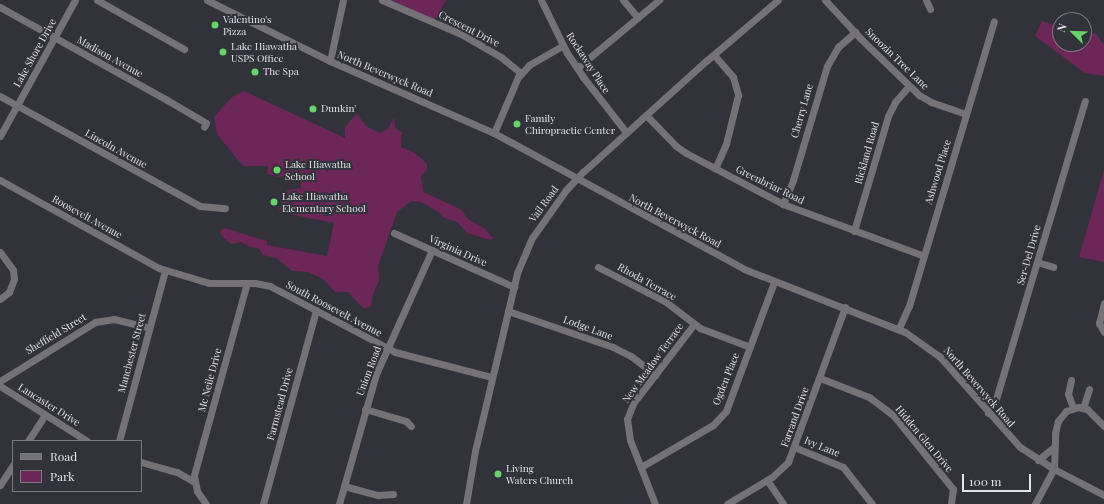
<!DOCTYPE html>
<html>
<head>
<meta charset="utf-8">
<style>
  body { margin:0 }
  #map { position:relative; width:1104px; height:504px; overflow:hidden; background:#31323a; font-family:"Playfair Display",serif }
  div>[style] { position:absolute }
  [style*='--x'] { left:calc(var(--x)*1px); top:calc(var(--y)*1px); width:calc(var(--w)*1px); rotate:calc(var(--a)*1deg) }
  .green>* { inset:0; background:#6c2758 }
  .minor>* { height:7px; margin:-3.5px; padding:0 3.5px; transform-origin:3.5px; border-radius:3.5px; background:#747276 }
  .dots>* { width:11px; height:11px; translate:-50% -50%; box-sizing:border-box; border:2px solid #31323a; border-radius:50% }
  span { translate:-50% -50%; white-space:nowrap; text-align:center; line-height:1.15; -webkit-text-stroke:4px #31323a; paint-order:stroke }
  .poi-label { font-size:10px; color:#e3e3e9 }
  .left { translate:0 -50%; text-align:left }
  .street-label { font-size:10px; color:#e3e3e9 }
  .legend { position:absolute; left:12px; top:440px; width:130px; height:52px; box-sizing:border-box; background:#31323a; border:1px solid #787980; margin:0; padding:5px 7px; list-style:none; font-size:12px; color:#e3e3e9 }
  .legend li { display:flex; align-items:center; gap:8px; height:20px }
  .legend b { width:20px; border:1px solid #787980 }
  .north { position:absolute; left:1052px; top:12px; width:40px; height:40px; box-sizing:border-box; background:#31323a; border:1px solid #787980; border-radius:50%; rotate:293deg; font-size:11px; font-weight:700; line-height:16px; text-align:center; color:#e3e3e9 }
  .north::after { content:''; display:block; margin:auto; width:14px; height:18px; background:#66d467; clip-path:polygon(50% 0,100% 100%,50% 72%,0 100%) }
  .scale { position:absolute; left:962px; top:474px; width:69px; height:18px; box-sizing:border-box; border:2px solid #e3e3e9; border-top:0; padding-left:5px; font-size:12px; line-height:14px; white-space:nowrap; color:#e3e3e9; -webkit-text-stroke:3px #31323a; paint-order:stroke }
</style>
</head>
<body>
<div id="map">
  <div class="green">
    <i style="clip-path:polygon(391px 0,446px 0,435px 20px)"></i>
    <i style="clip-path:polygon(1042px 21px,1060px 27px,1060px 44px,1084px 44px,1084px 32px,1096px 34px,1104px 45px,1104px 76px,1085px 73px,1035px 36px)"></i>
    <i style="clip-path:polygon(244px 91px,345px 138px,345px 127px,355px 115px,357px 114px,366px 126px,380px 133px,388px 129px,394px 117px,395px 128px,402px 132px,401px 147px,415px 153px,427px 164px,427px 170px,421px 176px,423px 192px,460px 209px,469px 220px,484px 228px,493px 238px,491px 240px,467px 233px,457px 222px,442px 217px,439px 212px,421px 202px,411px 201px,397px 212px,378px 266px,379px 281px,373px 294px,371px 306px,364px 309px,348px 292px,335px 292px,323px 279px,308px 272px,292px 271px,276px 258px,263px 255px,258px 248px,250px 247px,241px 242px,231px 244px,221px 235px,220px 231px,224px 228px,267px 241px,267px 245px,327px 256px,334px 223px,279px 212px,284px 191px,301px 188px,299px 174px,279px 177px,267px 174px,268px 166px,243px 166px,217px 134px,214px 117px,232px 97px)"></i>
    <i style="clip-path:polygon(1104px 170px,1104px 262px,1079px 257px)"></i>
  </div>
  <div class="minor">
    <i style="--x:97;--y:0;--w:100;--a:29.4"></i>
    <i style="--x:207;--y:0;--w:137;--a:26.4"></i>
    <i style="--x:330;--y:61;--w:179;--a:23.7"></i>
    <i style="--x:494;--y:133;--w:285;--a:28.5"></i>
    <i style="--x:744;--y:269;--w:173;--a:21.4"></i>
    <i style="--x:905;--y:332;--w:43;--a:35.5"></i>
    <i style="--x:940;--y:357;--w:120;--a:48.4"></i>
    <i style="--x:1020;--y:447;--w:40;--a:32.9"></i>
    <i style="--x:1054;--y:469;--w:56;--a:27.5"></i>
    <i style="--x:382;--y:0;--w:86;--a:23.3"></i>
    <i style="--x:461;--y:34;--w:46;--a:29.9"></i>
    <i style="--x:501;--y:57;--w:26;--a:39"></i>
    <i style="--x:541;--y:0;--w:59;--a:63.9"></i>
    <i style="--x:567;--y:53;--w:29;--a:56"></i>
    <i style="--x:583;--y:77;--w:70;--a:52"></i>
    <i style="--x:623;--y:0;--w:23;--a:50"></i>
    <i style="--x:825;--y:0;--w:53;--a:47.3"></i>
    <i style="--x:861;--y:39;--w:81;--a:44"></i>
    <i style="--x:919;--y:95;--w:14;--a:30"></i>
    <i style="--x:931;--y:102;--w:37;--a:19"></i>
    <i style="--x:926;--y:0;--w:10;--a:66"></i>
    <i style="--x:0;--y:7;--w:191;--a:29.1"></i>
    <i style="--x:167;--y:100;--w:45;--a:30.5"></i>
    <i style="--x:206;--y:123;--w:4;--a:117"></i>
    <i style="--x:714;--y:55;--w:29;--a:49"></i>
    <i style="--x:733;--y:77;--w:19;--a:74"></i>
    <i style="--x:738;--y:95;--w:50;--a:103.8"></i>
    <i style="--x:726;--y:144;--w:27;--a:114"></i>
    <i style="--x:330;--y:61;--w:62;--a:-78"></i>
    <i style="--x:577;--y:68;--w:107;--a:-39.7"></i>
    <i style="--x:0;--y:96;--w:228;--a:28.8"></i>
    <i style="--x:200;--y:206;--w:25;--a:5"></i>
    <i style="--x:646;--y:115;--w:43;--a:45.9"></i>
    <i style="--x:676;--y:146;--w:12;--a:35"></i>
    <i style="--x:686;--y:153;--w:110;--a:27.7"></i>
    <i style="--x:783;--y:204;--w:150;--a:20.2"></i>
    <i style="--x:494;--y:133;--w:61;--a:-66.8"></i>
    <i style="--x:518;--y:77;--w:16;--a:-47"></i>
    <i style="--x:529;--y:65;--w:39;--a:-30"></i>
    <i style="--x:0;--y:136;--w:155;--a:-61.1"></i>
    <i style="--x:0;--y:180;--w:182;--a:29"></i>
    <i style="--x:159;--y:268;--w:52;--a:16.7"></i>
    <i style="--x:209;--y:283;--w:46;--a:0"></i>
    <i style="--x:255;--y:283;--w:15;--a:11"></i>
    <i style="--x:270;--y:286;--w:141;--a:27.8"></i>
    <i style="--x:395;--y:352;--w:100;--a:14.5"></i>
    <i style="--x:783;--y:204;--w:26;--a:-67"></i>
    <i style="--x:793;--y:180;--w:119;--a:-73.4"></i>
    <i style="--x:827;--y:66;--w:22;--a:-60"></i>
    <i style="--x:838;--y:47;--w:23;--a:-41"></i>
    <i style="--x:854;--y:231;--w:120;--a:-73.5"></i>
    <i style="--x:888;--y:116;--w:16;--a:-63"></i>
    <i style="--x:895;--y:102;--w:21;--a:-49"></i>
    <i style="--x:394;--y:233;--w:132;--a:24.2"></i>
    <i style="--x:0;--y:252;--w:22;--a:54"></i>
    <i style="--x:13;--y:270;--w:9;--a:84"></i>
    <i style="--x:14;--y:279;--w:14;--a:111"></i>
    <i style="--x:9;--y:292;--w:11;--a:142"></i>
    <i style="--x:1037;--y:262;--w:17;--a:17"></i>
    <i style="--x:598;--y:267;--w:76;--a:27.2"></i>
    <i style="--x:666;--y:302;--w:43;--a:37.4"></i>
    <i style="--x:700;--y:328;--w:53;--a:20.8"></i>
    <i style="--x:1104;--y:303;--w:21;--a:104"></i>
    <i style="--x:1099;--y:323;--w:10;--a:61"></i>
    <i style="--x:508;--y:311;--w:111;--a:18.9"></i>
    <i style="--x:613;--y:347;--w:20;--a:27"></i>
    <i style="--x:631;--y:356;--w:31;--a:38"></i>
    <i style="--x:899;--y:328;--w:24;--a:-66"></i>
    <i style="--x:909;--y:306;--w:297;--a:-73.4"></i>
    <i style="--x:820;--y:378;--w:53;--a:21.2"></i>
    <i style="--x:869;--y:397;--w:31;--a:37"></i>
    <i style="--x:894;--y:416;--w:94;--a:51.1"></i>
    <i style="--x:953;--y:489;--w:15;--a:98"></i>
    <i style="--x:1071;--y:380;--w:14;--a:102"></i>
    <i style="--x:1068;--y:394;--w:15;--a:70"></i>
    <i style="--x:0;--y:381;--w:112;--a:-31.8"></i>
    <i style="--x:95;--y:322;--w:19;--a:-9"></i>
    <i style="--x:114;--y:319;--w:36;--a:14"></i>
    <i style="--x:0;--y:386;--w:103;--a:32.3"></i>
    <i style="--x:1083;--y:408;--w:20;--a:-72"></i>
    <i style="--x:365;--y:409;--w:43;--a:16.3"></i>
    <i style="--x:406;--y:421;--w:7;--a:45"></i>
    <i style="--x:988;--y:413;--w:16;--a:-60"></i>
    <i style="--x:996;--y:399;--w:311;--a:-73.4"></i>
    <i style="--x:28;--y:441;--w:31;--a:-57"></i>
    <i style="--x:119;--y:441;--w:177;--a:-74.9"></i>
    <i style="--x:794;--y:447;--w:53;--a:22.2"></i>
    <i style="--x:843;--y:467;--w:47;--a:51.9"></i>
    <i style="--x:1038;--y:460;--w:21;--a:-39"></i>
    <i style="--x:141;--y:462;--w:37;--a:16"></i>
    <i style="--x:177;--y:472;--w:20;--a:30"></i>
    <i style="--x:641;--y:467;--w:83;--a:-30.3"></i>
    <i style="--x:713;--y:425;--w:19;--a:-47"></i>
    <i style="--x:726;--y:411;--w:138;--a:-69.6"></i>
    <i style="--x:1054;--y:469;--w:36;--a:-88"></i>
    <i style="--x:1055;--y:433;--w:12;--a:-76"></i>
    <i style="--x:1058;--y:421;--w:13;--a:-51"></i>
    <i style="--x:1066;--y:411;--w:13;--a:-18"></i>
    <i style="--x:1078;--y:407;--w:9;--a:13"></i>
    <i style="--x:1087;--y:409;--w:24;--a:45"></i>
    <i style="--x:767;--y:480;--w:29;--a:56"></i>
    <i style="--x:0;--y:485;--w:24;--a:-57"></i>
    <i style="--x:344;--y:486;--w:35;--a:15"></i>
    <i style="--x:378;--y:495;--w:15;--a:-4"></i>
    <i style="--x:206;--y:504;--w:16;--a:-125"></i>
    <i style="--x:197;--y:491;--w:16;--a:-101"></i>
    <i style="--x:194;--y:475;--w:199;--a:-74.6"></i>
    <i style="--x:263;--y:504;--w:201;--a:-74.7"></i>
    <i style="--x:339;--y:504;--w:135;--a:-74.1"></i>
    <i style="--x:376;--y:374;--w:136;--a:-65.7"></i>
    <i style="--x:466;--y:504;--w:54;--a:-80.4"></i>
    <i style="--x:475;--y:451;--w:183;--a:-76.7"></i>
    <i style="--x:517;--y:273;--w:38;--a:-67"></i>
    <i style="--x:532;--y:238;--w:59;--a:-54.7"></i>
    <i style="--x:566;--y:190;--w:25;--a:-47"></i>
    <i style="--x:583;--y:172;--w:166;--a:-42.1"></i>
    <i style="--x:706;--y:61;--w:94;--a:-40.3"></i>
    <i style="--x:655;--y:504;--w:69;--a:-111.3"></i>
    <i style="--x:630;--y:440;--w:21;--a:-98"></i>
    <i style="--x:627;--y:419;--w:18;--a:-68"></i>
    <i style="--x:634;--y:402;--w:98;--a:-52.4"></i>
    <i style="--x:727;--y:504;--w:52;--a:-31"></i>
    <i style="--x:772;--y:477;--w:22;--a:-43"></i>
    <i style="--x:788;--y:462;--w:165;--a:-69.8"></i>
    <i style="--x:1035;--y:504;--w:40;--a:-62"></i>
  </div>
  <div class="dots">
    <i style="left:215px;top:25px;background:#66d467"></i>
    <i style="left:223px;top:52px;background:#66d467"></i>
    <i style="left:255px;top:72px;background:#66d467"></i>
    <i style="left:313px;top:109px;background:#66d467"></i>
    <i style="left:517px;top:124px;background:#66d467"></i>
    <i style="left:277px;top:170px;background:#66d467"></i>
    <i style="left:274px;top:202px;background:#66d467"></i>
    <i style="left:498px;top:474px;background:#66d467"></i>
  </div>
  <div class="poi-label">
    <span class="left" style="left:223px;top:25px">Valentino's<br>Pizza</span>
    <span class="left" style="left:231px;top:52px">Lake Hiawatha<br>USPS Office</span>
    <span class="left" style="left:263px;top:72px">The Spa</span>
    <span class="left" style="left:321px;top:109px">Dunkin'</span>
    <span class="left" style="left:525px;top:124px">Family<br>Chiropractic Center</span>
    <span class="left" style="left:285px;top:170px">Lake Hiawatha<br>School</span>
    <span class="left" style="left:282px;top:202px">Lake Hiawatha<br>Elementary School</span>
    <span class="left" style="left:506px;top:474px">Living<br>Waters Church</span>
  </div>
  <div class="street-label">
    <span style="left:469px;top:29px;rotate:27deg">Crescent Drive</span>
    <span style="left:35px;top:53px;rotate:-61deg">Lake Shore Drive</span>
    <span style="left:110px;top:57px;rotate:29deg">Madison Avenue</span>
    <span style="left:897px;top:59px;rotate:44deg">Snoozin Tree Lane</span>
    <span style="left:588px;top:63px;rotate:57deg">Rockaway Place</span>
    <span style="left:385px;top:74px;rotate:23deg">North Beverwyck Road</span>
    <span style="left:802px;top:111px;rotate:-74deg">Cherry Lane</span>
    <span style="left:116px;top:149px;rotate:29deg">Lincoln Avenue</span>
    <span style="left:867px;top:153px;rotate:-74deg">Rickland Road</span>
    <span style="left:938px;top:172px;rotate:-73deg">Ashwood Place</span>
    <span style="left:770px;top:185px;rotate:26deg">Greenbriar Road</span>
    <span style="left:544px;top:204px;rotate:-54deg">Vail Road</span>
    <span style="left:87px;top:217px;rotate:29deg">Roosevelt Avenue</span>
    <span style="left:675px;top:221px;rotate:28deg">North Beverwyck Road</span>
    <span style="left:458px;top:251px;rotate:24deg">Virginia Drive</span>
    <span style="left:1029px;top:255px;rotate:-74deg">Ser-Del Drive</span>
    <span style="left:647px;top:282px;rotate:29deg">Rhoda Terrace</span>
    <span style="left:334px;top:309px;rotate:28deg">South Roosevelt Avenue</span>
    <span style="left:588px;top:328px;rotate:20deg">Lodge Lane</span>
    <span style="left:56px;top:334px;rotate:-31deg">Sheffield Street</span>
    <span style="left:132px;top:353px;rotate:-75deg">Manchester Street</span>
    <span style="left:653px;top:363px;rotate:-54deg">New Meadow Terrace</span>
    <span style="left:369px;top:371px;rotate:-69deg">Union Road</span>
    <span style="left:726px;top:379px;rotate:-68deg">Ogden Place</span>
    <span style="left:210px;top:380px;rotate:-75deg">Mc Neile Drive</span>
    <span style="left:979px;top:387px;rotate:49deg">North Beverwyck Road</span>
    <span style="left:280px;top:404px;rotate:-75deg">Farmstead Drive</span>
    <span style="left:49px;top:405px;rotate:32deg">Lancaster Drive</span>
    <span style="left:795px;top:417px;rotate:-70deg">Farrand Drive</span>
    <span style="left:924px;top:439px;rotate:50deg">Hidden Glen Drive</span>
    <span style="left:822px;top:447px;rotate:22deg">Ivy Lane</span>
  </div>
  <ul class="legend">
  <li><b style="height:5px;background:#747276"></b>Road</li>
  <li><b style="height:11px;background:#6c2758"></b>Park</li>
  </ul>
  <div class="north">N</div>
  <div class="scale">100 m</div>
</div>
</body>
</html>
